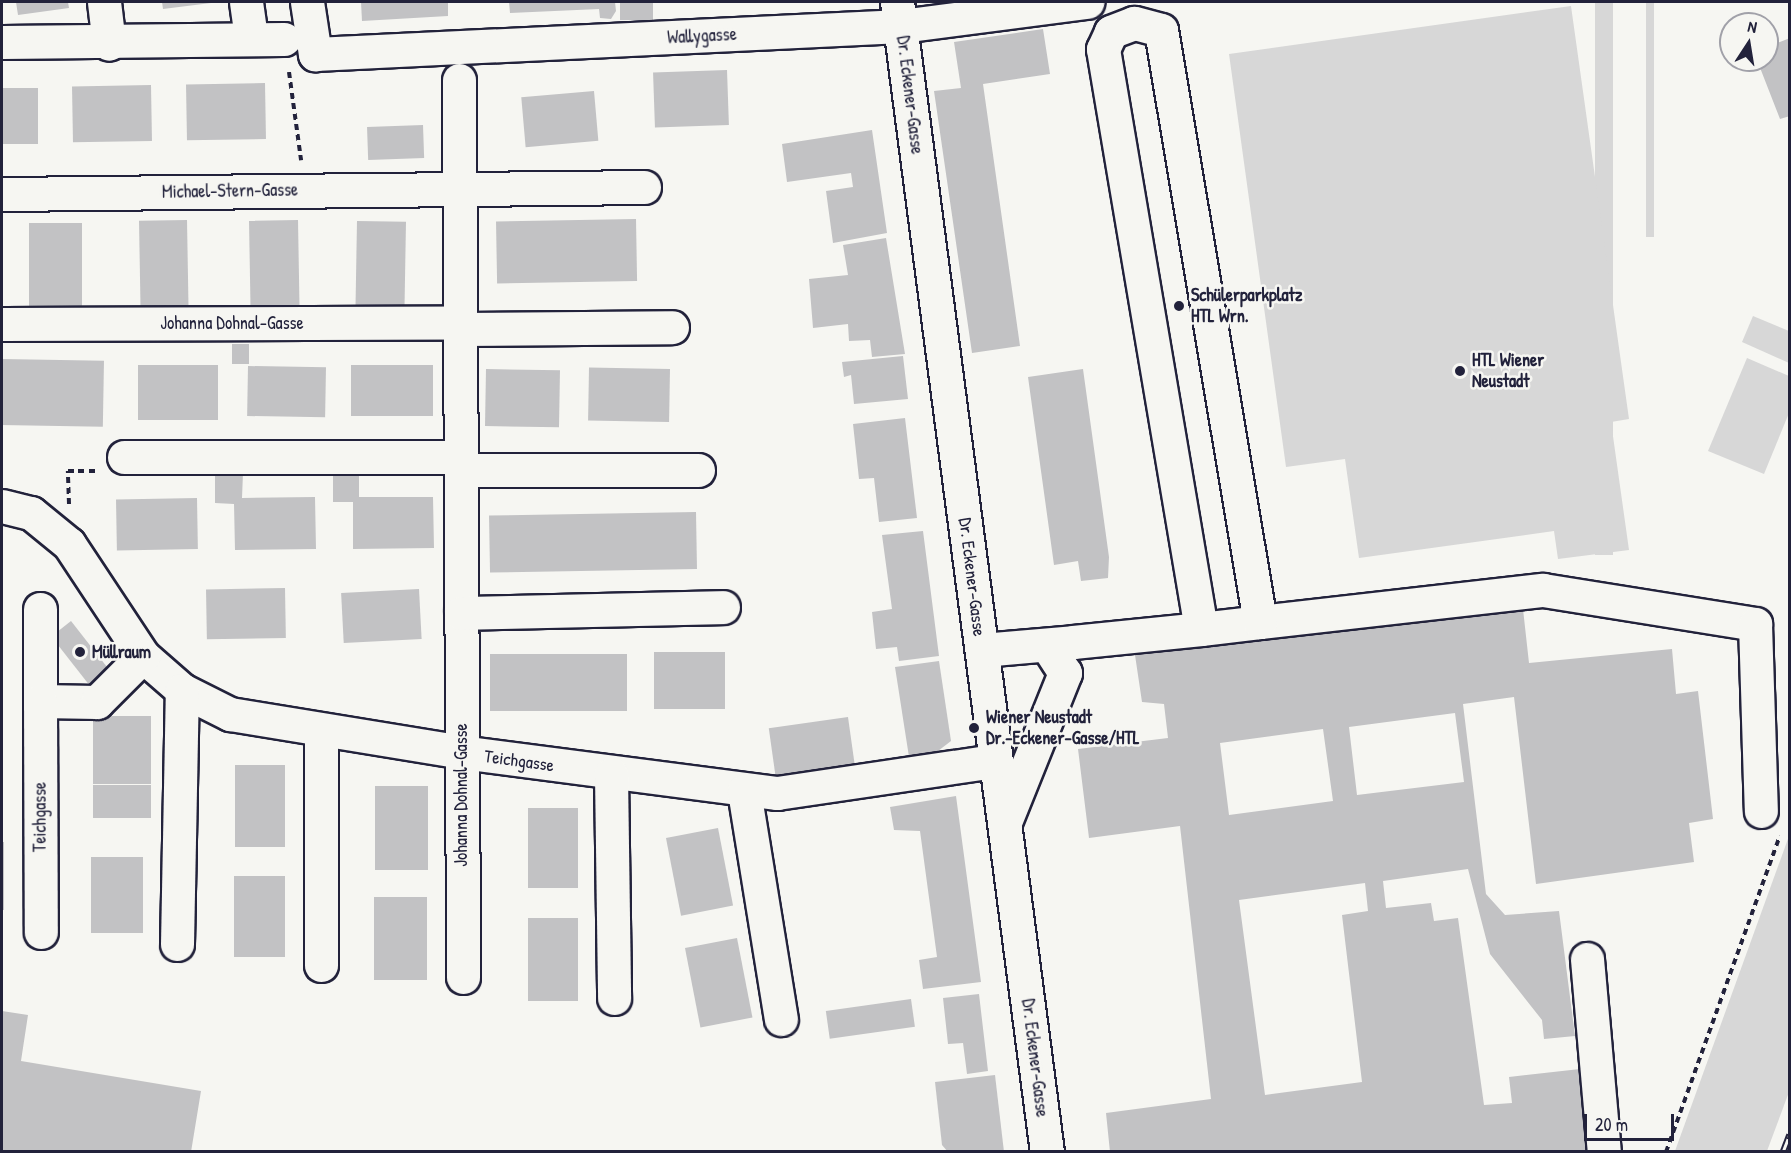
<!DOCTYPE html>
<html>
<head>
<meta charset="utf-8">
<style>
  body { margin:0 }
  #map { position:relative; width:1791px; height:1153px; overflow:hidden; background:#f6f6f2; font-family:"Patrick Hand",sans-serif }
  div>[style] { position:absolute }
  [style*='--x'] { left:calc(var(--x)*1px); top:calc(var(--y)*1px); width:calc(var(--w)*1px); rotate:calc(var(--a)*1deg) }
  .green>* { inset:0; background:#d7d7d7; transform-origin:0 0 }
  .building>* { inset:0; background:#c2c2c4; transform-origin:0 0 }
  .path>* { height:4px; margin-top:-2px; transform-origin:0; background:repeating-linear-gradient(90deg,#22223b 0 6px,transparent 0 10.5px) }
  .roads { filter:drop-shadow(2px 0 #22223b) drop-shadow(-2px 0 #22223b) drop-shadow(0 2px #22223b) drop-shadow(0 -2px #22223b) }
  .minor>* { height:33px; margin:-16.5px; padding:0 16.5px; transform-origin:16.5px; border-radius:16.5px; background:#f6f6f2 }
  .rail>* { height:7px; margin-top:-3.5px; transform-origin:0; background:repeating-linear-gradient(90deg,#f6f6f2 0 14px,#22223b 0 28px); box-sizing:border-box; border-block:2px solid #22223b }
  .dots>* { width:16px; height:16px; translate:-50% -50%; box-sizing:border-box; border:3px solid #f6f6f2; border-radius:50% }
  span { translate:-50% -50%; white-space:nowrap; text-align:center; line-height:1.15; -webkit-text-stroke:5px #f6f6f2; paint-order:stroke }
  .street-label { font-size:18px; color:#22223b }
  .poi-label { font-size:18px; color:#22223b; font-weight:700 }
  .left { translate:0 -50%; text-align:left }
  .frame { position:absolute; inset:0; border:3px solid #22223b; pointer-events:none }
  .north { position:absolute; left:1719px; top:12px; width:60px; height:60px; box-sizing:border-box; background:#f6f6f2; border:2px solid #a1a1a9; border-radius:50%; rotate:12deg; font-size:16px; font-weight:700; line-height:24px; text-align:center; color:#22223b }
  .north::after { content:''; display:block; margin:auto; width:21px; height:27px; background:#22223b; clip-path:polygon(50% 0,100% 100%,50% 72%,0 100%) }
  .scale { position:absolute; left:1584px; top:1114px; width:90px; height:27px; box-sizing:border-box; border:3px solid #22223b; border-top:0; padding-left:8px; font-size:18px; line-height:21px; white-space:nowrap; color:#22223b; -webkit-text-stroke:4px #f6f6f2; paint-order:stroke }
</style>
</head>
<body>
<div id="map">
  <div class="green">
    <i style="left:1595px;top:2px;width:18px;height:553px"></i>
    <i style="left:1646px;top:2px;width:8px;height:235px"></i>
    <i style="clip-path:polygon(1571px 6px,1629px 419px,1611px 422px,1629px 550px,1558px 559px,1554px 531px,1359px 558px,1345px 459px,1286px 467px,1229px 54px)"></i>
    <i style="clip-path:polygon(1753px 316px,1789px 331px,1789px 363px,1742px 342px)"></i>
    <i style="clip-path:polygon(1747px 358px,1789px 376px,1789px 413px,1764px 474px,1708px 451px)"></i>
    <i style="clip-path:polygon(1789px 836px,1789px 1092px,1767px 1151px,1675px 1151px)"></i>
  </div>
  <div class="building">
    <i style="clip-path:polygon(16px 2px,68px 2px,69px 8px,18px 15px)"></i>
    <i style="clip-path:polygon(162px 2px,211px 2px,211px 3px,163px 9px)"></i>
    <i style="clip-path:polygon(361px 2px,448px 2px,448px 16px,362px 21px)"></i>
    <i style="clip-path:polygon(509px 2px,615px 2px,616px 11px,611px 19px,600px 18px,599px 9px,510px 13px)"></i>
    <i style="left:620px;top:2px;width:33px;height:18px"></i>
    <i style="clip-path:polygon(1043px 29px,1050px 74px,983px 84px,1020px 346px,972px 353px,934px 91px,961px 88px,954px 42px)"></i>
    <i style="clip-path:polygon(1790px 38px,1790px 116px,1780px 119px,1757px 60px,1767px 60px,1767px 47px)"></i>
    <i style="left:727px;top:70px;width:55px;height:74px;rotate:88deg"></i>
    <i style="left:265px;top:83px;width:56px;height:79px;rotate:89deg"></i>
    <i style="left:151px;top:85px;width:56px;height:79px;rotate:89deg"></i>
    <i style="left:2px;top:88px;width:36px;height:56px"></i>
    <i style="left:594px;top:91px;width:50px;height:73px;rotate:85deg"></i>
    <i style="left:423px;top:125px;width:33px;height:56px;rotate:88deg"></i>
    <i style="clip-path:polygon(872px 130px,887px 233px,833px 243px,826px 191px,853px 187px,851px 173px,787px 182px,782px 144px)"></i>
    <i style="left:636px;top:219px;width:62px;height:140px;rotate:89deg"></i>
    <i style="left:187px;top:220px;width:91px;height:48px;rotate:89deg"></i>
    <i style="left:298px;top:220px;width:91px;height:49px;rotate:89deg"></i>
    <i style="left:357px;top:221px;width:49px;height:85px;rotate:1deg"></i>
    <i style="left:82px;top:223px;width:89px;height:53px;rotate:90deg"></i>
    <i style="clip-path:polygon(886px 238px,905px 354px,872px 357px,870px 340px,849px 341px,848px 324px,813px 328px,809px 279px,848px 275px,843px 245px)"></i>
    <i style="left:232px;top:344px;width:17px;height:20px"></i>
    <i style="clip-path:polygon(903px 356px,908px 399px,854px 404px,851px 375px,844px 377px,842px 362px)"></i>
    <i style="left:2px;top:359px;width:102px;height:66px;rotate:1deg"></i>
    <i style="left:138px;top:365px;width:80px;height:55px"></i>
    <i style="left:351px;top:365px;width:82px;height:51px"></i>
    <i style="left:248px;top:366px;width:78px;height:50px;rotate:1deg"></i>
    <i style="left:486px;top:369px;width:74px;height:57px;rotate:1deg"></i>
    <i style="left:670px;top:369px;width:53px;height:81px;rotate:91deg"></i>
    <i style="clip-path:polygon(1083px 369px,1109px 557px,1108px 578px,1081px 581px,1078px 561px,1054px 565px,1028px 377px)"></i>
    <i style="clip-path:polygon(905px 418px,917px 518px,879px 522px,874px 478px,859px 479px,853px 424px)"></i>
    <i style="clip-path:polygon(215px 473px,243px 473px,242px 498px,315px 497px,316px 549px,235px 550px,234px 504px,215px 503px)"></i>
    <i style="clip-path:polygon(333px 473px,359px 473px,359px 497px,433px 497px,434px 548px,353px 549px,353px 502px,333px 502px)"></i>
    <i style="left:197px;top:498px;width:51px;height:81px;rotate:89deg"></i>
    <i style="left:696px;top:512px;width:57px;height:207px;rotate:89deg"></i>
    <i style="clip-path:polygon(923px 531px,939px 656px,899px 661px,897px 647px,876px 649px,872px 612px,892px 609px,882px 535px)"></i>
    <i style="left:285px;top:588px;width:50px;height:79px;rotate:89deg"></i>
    <i style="left:419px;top:589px;width:50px;height:78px;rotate:87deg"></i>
    <i style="clip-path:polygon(evenodd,1523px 609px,1529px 663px,1672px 649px,1676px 694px,1698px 691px,1713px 819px,1689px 823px,1694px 862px,1536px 884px,1514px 697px,1463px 704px,1486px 894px,1505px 915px,1559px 911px,1575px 1036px,1544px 1039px,1542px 1020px,1490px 954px,1468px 869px,1383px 881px,1386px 908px,1431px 903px,1434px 921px,1458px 918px,1484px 1105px,1512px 1103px,1509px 1077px,1580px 1069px,1591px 1152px,1110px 1152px,1106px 1113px,1211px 1099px,1180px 826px,1089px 838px,1078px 749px,1168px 738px,1164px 704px,1142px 702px,1135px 655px,1523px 609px,1455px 713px,1464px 782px,1357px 795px,1349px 727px,1455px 713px,1523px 609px,1323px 729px,1333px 801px,1229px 815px,1220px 743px,1323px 729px,1523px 609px,1365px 883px,1368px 911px,1342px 915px,1362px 1082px,1265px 1095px,1239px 900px,1365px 883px)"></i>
    <i style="left:71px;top:621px;width:61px;height:25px;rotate:52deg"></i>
    <i style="left:725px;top:652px;width:57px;height:71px;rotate:90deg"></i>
    <i style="left:490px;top:654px;width:137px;height:57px"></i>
    <i style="clip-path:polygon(939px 661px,951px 741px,938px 751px,909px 757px,895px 667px)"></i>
    <i style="left:93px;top:716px;width:58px;height:68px"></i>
    <i style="left:848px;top:717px;width:49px;height:80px;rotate:82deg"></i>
    <i style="left:235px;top:765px;width:50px;height:82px"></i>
    <i style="left:93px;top:785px;width:58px;height:33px"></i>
    <i style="left:375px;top:786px;width:53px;height:84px"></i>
    <i style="clip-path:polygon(956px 796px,981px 982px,923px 989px,919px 960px,937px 957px,920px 831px,894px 830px,890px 807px)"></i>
    <i style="left:528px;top:808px;width:50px;height:80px"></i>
    <i style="left:718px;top:828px;width:79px;height:53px;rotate:79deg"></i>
    <i style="left:2px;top:842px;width:2px;height:68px"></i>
    <i style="left:91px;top:857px;width:52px;height:76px"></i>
    <i style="left:234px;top:876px;width:51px;height:81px"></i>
    <i style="left:374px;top:897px;width:53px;height:83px"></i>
    <i style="left:528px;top:918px;width:50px;height:83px"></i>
    <i style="left:737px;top:938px;width:81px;height:53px;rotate:79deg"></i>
    <i style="clip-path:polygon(979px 994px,988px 1071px,967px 1074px,963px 1043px,948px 1044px,943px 998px)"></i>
    <i style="left:911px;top:999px;width:28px;height:86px;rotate:82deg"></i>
    <i style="clip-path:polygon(2px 1011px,28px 1015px,21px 1061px,201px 1091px,191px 1152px,2px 1152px)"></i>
    <i style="clip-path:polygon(995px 1075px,1004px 1152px,948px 1152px,942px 1145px,935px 1082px)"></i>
  </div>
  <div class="path">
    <i style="--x:289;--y:72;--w:89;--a:82.2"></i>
    <i style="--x:69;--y:504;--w:33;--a:-92"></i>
    <i style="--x:68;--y:471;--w:29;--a:0"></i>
    <i style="--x:1666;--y:1152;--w:336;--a:-70.2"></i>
  </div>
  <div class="roads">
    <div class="minor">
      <i style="--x:104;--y:2;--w:42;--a:83.2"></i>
      <i style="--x:246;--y:2;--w:37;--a:82"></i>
      <i style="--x:307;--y:2;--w:53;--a:81.3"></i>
      <i style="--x:315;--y:54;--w:587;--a:-2.74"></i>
      <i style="--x:901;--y:26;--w:188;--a:-7.4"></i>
      <i style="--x:897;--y:2;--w:1160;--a:82.57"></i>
      <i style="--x:2;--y:42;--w:282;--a:-0.6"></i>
      <i style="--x:459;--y:80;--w:897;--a:89.74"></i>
      <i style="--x:2;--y:194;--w:642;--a:-0.62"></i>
      <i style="--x:2;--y:324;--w:460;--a:-0.2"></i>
      <i style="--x:462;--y:329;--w:210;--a:-0.5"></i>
      <i style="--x:124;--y:457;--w:337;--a:0"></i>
      <i style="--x:461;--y:470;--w:237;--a:0"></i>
      <i style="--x:2;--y:506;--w:30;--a:14"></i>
      <i style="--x:31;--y:513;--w:49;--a:39.2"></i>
      <i style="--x:69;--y:544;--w:134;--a:56.5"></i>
      <i style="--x:143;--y:656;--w:52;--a:41.1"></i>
      <i style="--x:182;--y:690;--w:54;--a:26.6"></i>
      <i style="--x:230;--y:714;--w:234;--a:9.3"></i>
      <i style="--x:461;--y:752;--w:319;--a:7.4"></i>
      <i style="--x:777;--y:793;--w:220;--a:-8.4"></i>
      <i style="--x:40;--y:609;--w:92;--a:90"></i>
      <i style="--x:40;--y:701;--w:57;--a:1"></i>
      <i style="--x:97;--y:702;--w:65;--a:-45"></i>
      <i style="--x:461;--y:613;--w:262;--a:-1.3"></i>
      <i style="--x:1260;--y:622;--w:285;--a:-6.5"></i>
      <i style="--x:1543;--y:590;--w:215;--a:9.1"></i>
      <i style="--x:1755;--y:624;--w:187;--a:88.2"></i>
      <i style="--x:982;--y:650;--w:91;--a:-5"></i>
      <i style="--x:1073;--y:642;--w:129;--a:-5.8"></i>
      <i style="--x:1201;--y:629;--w:59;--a:-6.8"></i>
      <i style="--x:1260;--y:622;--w:600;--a:-99.49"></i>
      <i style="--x:1161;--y:30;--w:28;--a:-165"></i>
      <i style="--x:1134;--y:23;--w:25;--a:159"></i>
      <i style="--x:1111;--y:32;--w:19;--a:115"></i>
      <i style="--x:1103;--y:49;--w:588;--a:80.41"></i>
      <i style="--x:40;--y:701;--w:231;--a:89.8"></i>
      <i style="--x:321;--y:730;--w:235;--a:90"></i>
      <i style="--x:611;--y:774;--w:224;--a:89.2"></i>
      <i style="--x:744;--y:791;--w:231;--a:80.8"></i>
      <i style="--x:1005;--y:822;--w:161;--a:-68.1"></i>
      <i style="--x:1065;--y:673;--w:33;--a:-123"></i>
      <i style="--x:177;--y:944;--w:254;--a:-88.9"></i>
      <i style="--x:1587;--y:959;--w:194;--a:85"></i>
    </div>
  </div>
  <div class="rail">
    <i style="--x:1783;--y:1152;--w:19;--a:-69"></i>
  </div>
  <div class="dots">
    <i style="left:1179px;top:306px;background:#22223b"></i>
    <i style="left:1460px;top:371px;background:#22223b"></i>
    <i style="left:80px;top:652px;background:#22223b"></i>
    <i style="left:974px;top:728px;background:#22223b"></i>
  </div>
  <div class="street-label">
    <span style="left:702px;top:36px;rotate:-3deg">Wallygasse</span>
    <span style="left:910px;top:95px;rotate:83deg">Dr. Eckener-Gasse</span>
    <span style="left:230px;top:191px;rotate:-1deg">Michael-Stern-Gasse</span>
    <span style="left:232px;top:323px">Johanna Dohnal-Gasse</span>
    <span style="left:972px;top:577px;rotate:83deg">Dr. Eckener-Gasse</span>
    <span style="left:519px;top:761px;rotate:8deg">Teichgasse</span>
    <span style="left:461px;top:795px;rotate:-90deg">Johanna Dohnal-Gasse</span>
    <span style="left:40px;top:817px;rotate:-90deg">Teichgasse</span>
    <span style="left:1035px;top:1058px;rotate:83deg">Dr. Eckener-Gasse</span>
  </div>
  <div class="poi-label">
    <span class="left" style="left:1191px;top:306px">Schülerparkplatz<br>HTL Wrn.</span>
    <span class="left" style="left:1472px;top:371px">HTL Wiener<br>Neustadt</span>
    <span class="left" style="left:92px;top:652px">Müllraum</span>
    <span class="left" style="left:986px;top:728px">Wiener Neustadt<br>Dr.-Eckener-Gasse/HTL</span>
  </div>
  <div class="frame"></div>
  <div class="north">N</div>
  <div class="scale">20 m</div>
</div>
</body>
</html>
